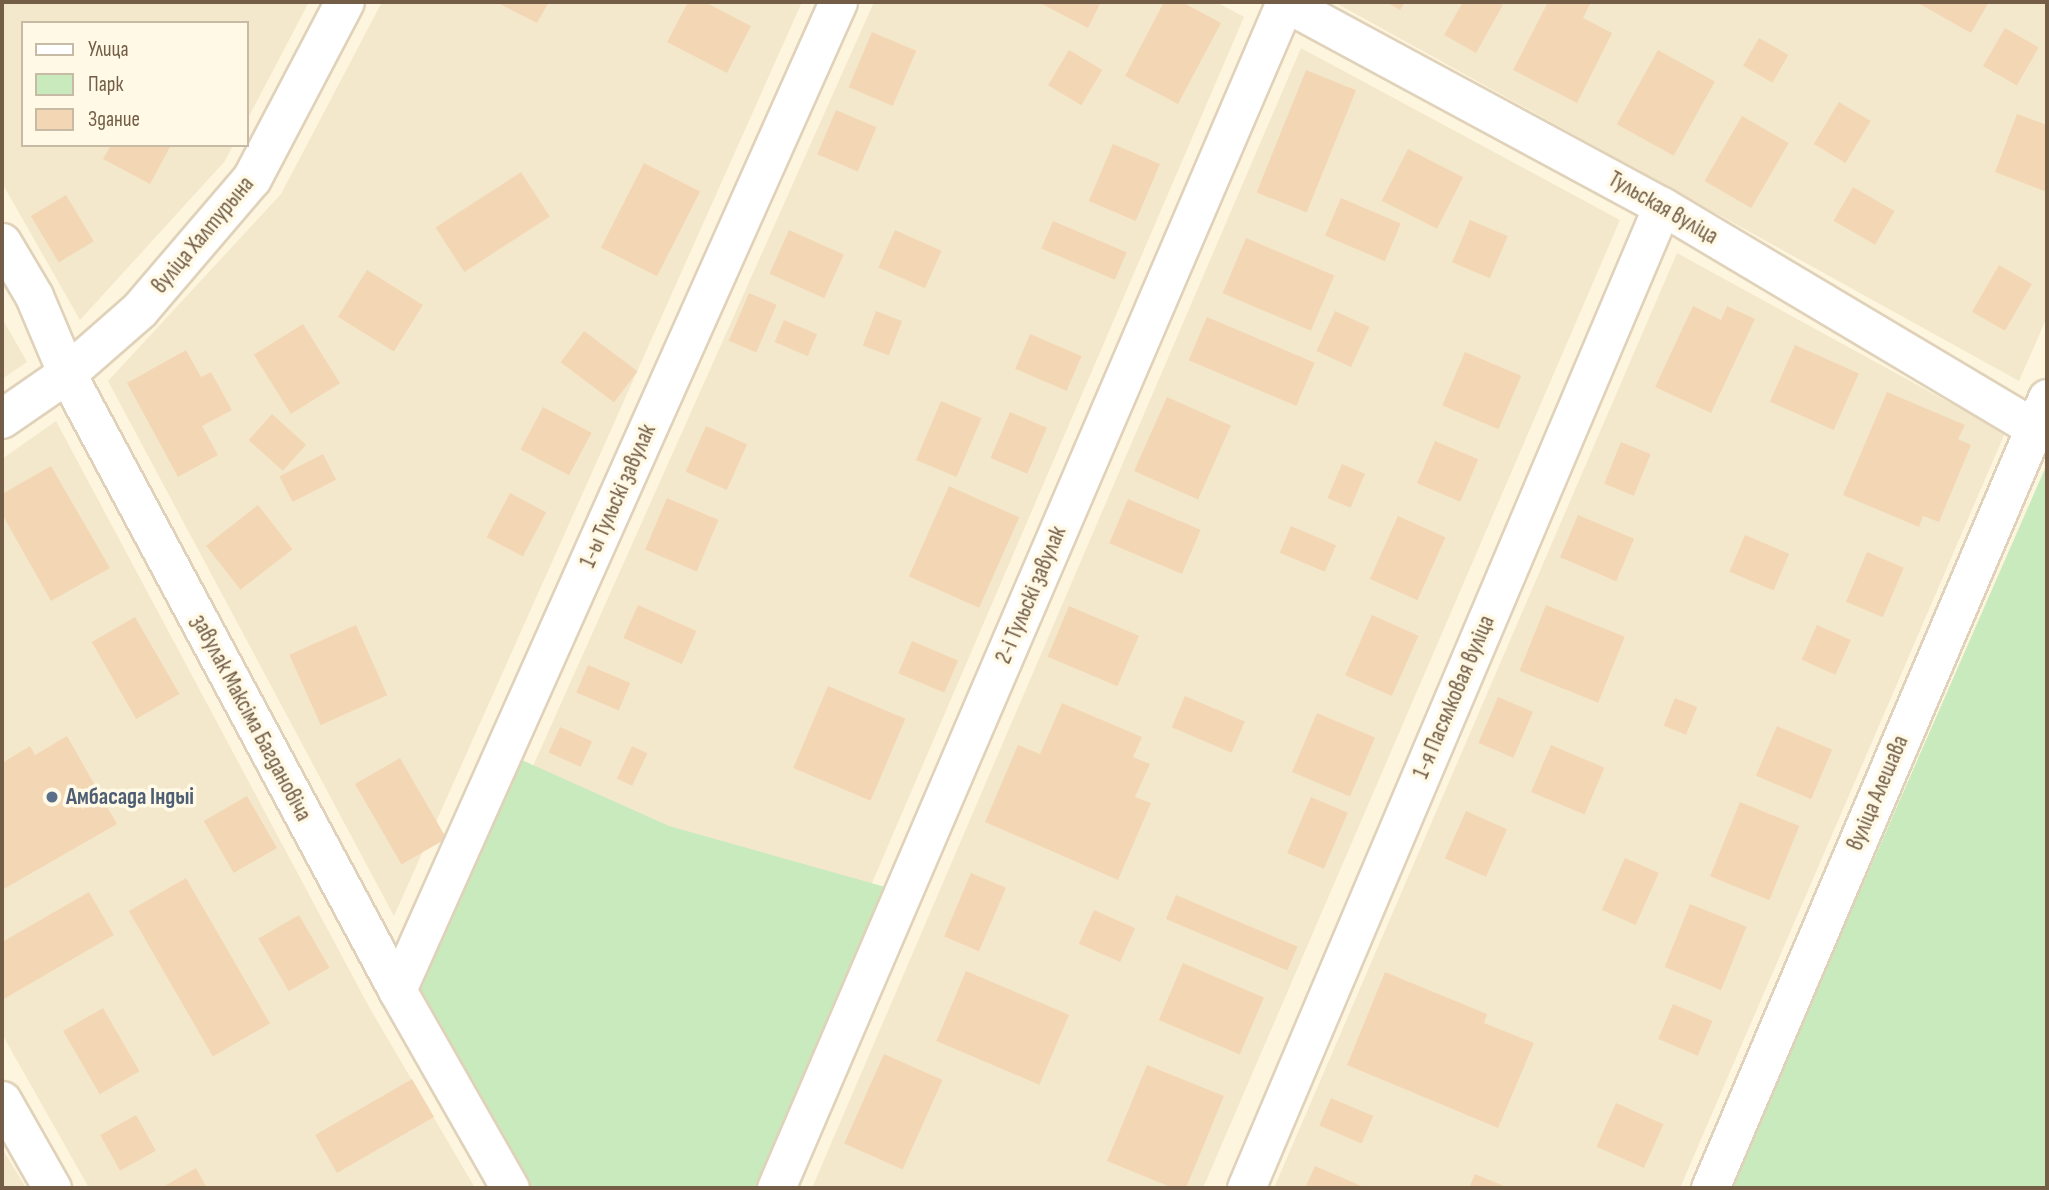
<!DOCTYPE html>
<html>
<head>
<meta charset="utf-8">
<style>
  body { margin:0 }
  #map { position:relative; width:2049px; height:1190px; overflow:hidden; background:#fdf5de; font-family:"Sofia Sans Condensed",sans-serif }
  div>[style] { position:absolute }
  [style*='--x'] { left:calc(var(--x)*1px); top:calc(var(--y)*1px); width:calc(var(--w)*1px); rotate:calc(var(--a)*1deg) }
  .residential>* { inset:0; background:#f4e8cc }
  .green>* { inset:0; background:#c8eabd }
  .building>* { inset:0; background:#f3d7b5; transform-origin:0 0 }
  .roads { filter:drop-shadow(2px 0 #e0d2ba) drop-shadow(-2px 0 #e0d2ba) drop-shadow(0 2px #e0d2ba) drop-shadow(0 -2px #e0d2ba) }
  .street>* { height:37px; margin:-18.5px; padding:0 18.5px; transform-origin:18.5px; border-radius:18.5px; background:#fff }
  .secondary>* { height:38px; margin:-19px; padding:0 19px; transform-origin:19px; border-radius:19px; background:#fff }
  .dots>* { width:19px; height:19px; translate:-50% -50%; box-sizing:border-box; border:4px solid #fff9e5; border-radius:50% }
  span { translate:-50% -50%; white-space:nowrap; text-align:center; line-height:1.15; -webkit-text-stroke:7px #fff9e5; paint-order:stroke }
  .street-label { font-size:23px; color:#735d46 }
  .service-label { font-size:23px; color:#4e5e75; font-weight:700 }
  .left { translate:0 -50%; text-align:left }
  .frame { position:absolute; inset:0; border:4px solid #735d46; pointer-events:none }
  .legend { position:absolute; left:21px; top:21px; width:228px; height:126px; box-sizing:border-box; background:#fff9e5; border:2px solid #c7bba5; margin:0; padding:9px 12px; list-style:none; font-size:21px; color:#735d46 }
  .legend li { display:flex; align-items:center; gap:14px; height:35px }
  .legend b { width:35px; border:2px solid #c7bba5 }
</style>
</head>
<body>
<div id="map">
  <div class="residential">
    <i style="clip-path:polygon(2px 2px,309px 2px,247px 120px,247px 23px,23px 23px,23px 145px,233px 145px,225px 161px,80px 320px,2px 183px)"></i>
    <i style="clip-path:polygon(382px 2px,802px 2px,394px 916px,108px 381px,281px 194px)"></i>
    <i style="clip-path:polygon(874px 2px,1216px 2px,1244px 17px,741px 1188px,434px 988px)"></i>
    <i style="clip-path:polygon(1334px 2px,2047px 2px,2047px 317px,2019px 381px)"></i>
    <i style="clip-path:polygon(1301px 48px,1620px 220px,1203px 1188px,812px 1188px)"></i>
    <i style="clip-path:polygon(1677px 253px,2005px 433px,1680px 1188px,1274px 1188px)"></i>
    <i style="clip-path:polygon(2px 318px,27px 362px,2px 379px)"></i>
    <i style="clip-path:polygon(56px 421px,368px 1005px,475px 1188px,89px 1188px,2px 1034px,2px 459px)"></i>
    <i style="clip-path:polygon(2px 1148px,26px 1188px,2px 1188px)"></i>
  </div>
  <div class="green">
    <i style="clip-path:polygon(2047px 464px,2047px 1188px,1730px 1188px)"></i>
    <i style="clip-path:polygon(504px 752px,669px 826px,903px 892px,776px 1188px,510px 1188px,397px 990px)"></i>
  </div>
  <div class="building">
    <i style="clip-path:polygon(496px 2px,549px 2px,537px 23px)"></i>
    <i style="clip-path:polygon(688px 2px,705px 2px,751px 26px,727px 73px,667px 42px)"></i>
    <i style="clip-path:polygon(1038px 2px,1101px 2px,1088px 28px)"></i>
    <i style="clip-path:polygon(1164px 2px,1182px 2px,1221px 23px,1178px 104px,1125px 76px)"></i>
    <i style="clip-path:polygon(1386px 2px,1405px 2px,1400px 10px)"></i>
    <i style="clip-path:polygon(1463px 2px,1497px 2px,1503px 5px,1476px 53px,1444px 35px)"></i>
    <i style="clip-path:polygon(1548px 2px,1591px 2px,1583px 18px,1612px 33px,1577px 103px,1513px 70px)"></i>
    <i style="clip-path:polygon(1916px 2px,1989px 2px,1971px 33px)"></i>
    <i style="left:2005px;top:28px;width:39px;height:44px;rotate:30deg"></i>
    <i style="left:872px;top:32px;width:48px;height:60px;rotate:23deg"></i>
    <i style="left:1759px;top:38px;width:34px;height:32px;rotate:30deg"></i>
    <i style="left:1069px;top:50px;width:39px;height:41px;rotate:31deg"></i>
    <i style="left:1658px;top:50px;width:65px;height:85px;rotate:29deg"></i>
    <i style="left:1306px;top:70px;width:54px;height:132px;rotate:22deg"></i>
    <i style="left:1839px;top:102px;width:37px;height:49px;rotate:31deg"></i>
    <i style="left:836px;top:110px;width:44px;height:48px;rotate:23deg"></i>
    <i style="clip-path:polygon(2017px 114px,2047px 125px,2047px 192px,1995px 172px)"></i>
    <i style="left:1742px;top:116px;width:54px;height:75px;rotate:30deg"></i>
    <i style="left:1113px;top:144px;width:51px;height:62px;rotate:23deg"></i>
    <i style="clip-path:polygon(111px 145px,171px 145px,150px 184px,103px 159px)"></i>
    <i style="left:1408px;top:149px;width:62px;height:58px;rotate:27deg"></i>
    <i style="left:644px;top:163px;width:63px;height:95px;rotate:27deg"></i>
    <i style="left:521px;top:172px;width:53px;height:102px;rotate:57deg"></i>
    <i style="left:1853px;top:187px;width:48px;height:39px;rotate:30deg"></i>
    <i style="left:66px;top:195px;width:54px;height:41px;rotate:59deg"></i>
    <i style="left:1341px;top:198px;width:65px;height:41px;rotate:23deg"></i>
    <i style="left:1470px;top:220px;width:41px;height:46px;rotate:23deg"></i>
    <i style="left:1053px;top:221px;width:80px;height:30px;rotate:23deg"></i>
    <i style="left:789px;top:230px;width:60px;height:48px;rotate:24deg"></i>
    <i style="left:895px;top:230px;width:51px;height:41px;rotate:24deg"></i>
    <i style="left:1246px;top:238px;width:96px;height:60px;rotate:23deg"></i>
    <i style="left:1999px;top:265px;width:38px;height:54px;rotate:30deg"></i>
    <i style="left:367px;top:270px;width:66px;height:55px;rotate:32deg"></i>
    <i style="left:749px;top:293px;width:30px;height:52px;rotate:23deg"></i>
    <i style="clip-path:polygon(1693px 306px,1721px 320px,1727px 306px,1755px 319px,1711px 413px,1655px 387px)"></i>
    <i style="left:876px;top:311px;width:28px;height:37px;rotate:21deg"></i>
    <i style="left:1335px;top:311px;width:38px;height:44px;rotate:25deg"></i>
    <i style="left:1207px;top:317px;width:117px;height:47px;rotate:23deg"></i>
    <i style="left:784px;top:320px;width:36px;height:24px;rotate:23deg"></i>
    <i style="left:303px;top:324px;width:70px;height:58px;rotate:58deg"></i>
    <i style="left:584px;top:331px;width:67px;height:39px;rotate:37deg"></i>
    <i style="left:1030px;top:334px;width:56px;height:38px;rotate:23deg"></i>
    <i style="left:1795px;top:345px;width:70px;height:62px;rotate:24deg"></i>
    <i style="clip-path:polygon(186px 350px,201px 377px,211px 372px,232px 410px,202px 426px,218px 455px,178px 477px,127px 383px)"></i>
    <i style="left:1465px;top:352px;width:61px;height:58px;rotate:23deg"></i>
    <i style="clip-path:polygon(1887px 392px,1965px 425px,1958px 439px,1971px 445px,1939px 522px,1923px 516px,1919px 527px,1843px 495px)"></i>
    <i style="left:1167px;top:397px;width:70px;height:81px;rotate:24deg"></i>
    <i style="left:941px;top:401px;width:44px;height:64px;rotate:23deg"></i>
    <i style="left:543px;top:407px;width:55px;height:48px;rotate:28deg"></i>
    <i style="left:1010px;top:412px;width:40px;height:50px;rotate:23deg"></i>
    <i style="left:272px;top:414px;width:46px;height:35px;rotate:42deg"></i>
    <i style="left:706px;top:426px;width:45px;height:50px;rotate:24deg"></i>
    <i style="left:1435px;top:441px;width:47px;height:46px;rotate:23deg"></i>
    <i style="left:1621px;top:442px;width:32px;height:45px;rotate:22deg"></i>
    <i style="left:323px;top:454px;width:29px;height:49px;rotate:63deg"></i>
    <i style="left:1342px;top:464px;width:25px;height:37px;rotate:23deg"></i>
    <i style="clip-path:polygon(51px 466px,110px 568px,51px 601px,2px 514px,2px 494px)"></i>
    <i style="left:949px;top:486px;width:77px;height:99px;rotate:24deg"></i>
    <i style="left:510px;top:493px;width:41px;height:50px;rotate:28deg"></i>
    <i style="left:667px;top:498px;width:56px;height:56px;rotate:23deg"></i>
    <i style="left:1128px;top:499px;width:79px;height:48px;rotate:23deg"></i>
    <i style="left:258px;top:505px;width:56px;height:66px;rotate:52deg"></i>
    <i style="left:1578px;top:515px;width:61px;height:46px;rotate:23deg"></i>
    <i style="left:1398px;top:516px;width:52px;height:69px;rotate:24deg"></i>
    <i style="left:1291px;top:526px;width:49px;height:29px;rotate:23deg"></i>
    <i style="left:1745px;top:535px;width:48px;height:40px;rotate:23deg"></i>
    <i style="left:1867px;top:552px;width:40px;height:54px;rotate:23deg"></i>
    <i style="left:638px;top:605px;width:64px;height:36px;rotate:24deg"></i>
    <i style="left:1546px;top:605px;width:85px;height:71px;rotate:22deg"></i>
    <i style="left:1069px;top:606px;width:76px;height:55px;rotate:23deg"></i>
    <i style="left:1372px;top:615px;width:51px;height:66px;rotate:24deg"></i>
    <i style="left:135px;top:617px;width:89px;height:50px;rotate:60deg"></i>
    <i style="left:356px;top:625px;width:77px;height:73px;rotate:66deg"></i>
    <i style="left:1817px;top:625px;width:37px;height:38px;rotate:24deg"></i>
    <i style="left:912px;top:641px;width:50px;height:35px;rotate:23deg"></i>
    <i style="left:588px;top:665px;width:46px;height:30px;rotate:23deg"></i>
    <i style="left:828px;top:686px;width:84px;height:89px;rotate:23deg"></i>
    <i style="left:1185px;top:696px;width:65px;height:34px;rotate:23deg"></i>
    <i style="left:1498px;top:697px;width:38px;height:50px;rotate:23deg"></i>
    <i style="left:1675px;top:698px;width:24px;height:30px;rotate:22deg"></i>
    <i style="clip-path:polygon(1062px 703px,1142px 737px,1133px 757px,1150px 764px,1135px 797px,1151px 803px,1118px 880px,985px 822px,1018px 745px,1040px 754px)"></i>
    <i style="left:1317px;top:713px;width:63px;height:64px;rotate:23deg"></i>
    <i style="left:1777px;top:726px;width:60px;height:54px;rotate:23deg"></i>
    <i style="left:560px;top:727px;width:35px;height:28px;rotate:24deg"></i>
    <i style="clip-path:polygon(67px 736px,117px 824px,2px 890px,2px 763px,30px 746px,35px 755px)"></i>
    <i style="left:1551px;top:745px;width:58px;height:51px;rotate:23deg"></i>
    <i style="left:632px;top:746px;width:17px;height:36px;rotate:25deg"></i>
    <i style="left:400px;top:758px;width:93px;height:52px;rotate:60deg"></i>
    <i style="left:247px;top:796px;width:60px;height:50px;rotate:60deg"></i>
    <i style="left:1311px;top:797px;width:40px;height:61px;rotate:23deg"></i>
    <i style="left:1740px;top:802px;width:64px;height:80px;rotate:22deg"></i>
    <i style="left:1466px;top:811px;width:45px;height:52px;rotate:24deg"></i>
    <i style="left:1625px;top:858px;width:37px;height:57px;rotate:24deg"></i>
    <i style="left:971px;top:873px;width:38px;height:69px;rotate:23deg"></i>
    <i style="left:186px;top:878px;width:168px;height:66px;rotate:60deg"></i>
    <i style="clip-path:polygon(89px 892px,114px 935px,2px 1000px,2px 942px)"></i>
    <i style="left:1176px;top:895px;width:132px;height:26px;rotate:23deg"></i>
    <i style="left:1690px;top:904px;width:61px;height:68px;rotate:22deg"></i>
    <i style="left:1094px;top:910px;width:45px;height:37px;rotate:24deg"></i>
    <i style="left:299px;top:915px;width:61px;height:47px;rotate:60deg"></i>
    <i style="left:1183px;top:963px;width:88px;height:62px;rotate:23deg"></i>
    <i style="left:966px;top:971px;width:112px;height:76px;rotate:23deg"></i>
    <i style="clip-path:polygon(1385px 972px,1487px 1014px,1484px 1023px,1534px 1043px,1498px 1128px,1347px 1065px)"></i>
    <i style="left:1673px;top:1004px;width:43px;height:38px;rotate:23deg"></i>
    <i style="left:103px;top:1008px;width:73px;height:46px;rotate:60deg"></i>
    <i style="left:884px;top:1054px;width:64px;height:98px;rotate:24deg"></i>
    <i style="clip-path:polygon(1147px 1065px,1224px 1096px,1186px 1188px,1173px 1188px,1107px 1161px)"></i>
    <i style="left:412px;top:1079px;width:44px;height:112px;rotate:60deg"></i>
    <i style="left:1331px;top:1098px;width:46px;height:30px;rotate:23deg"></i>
    <i style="left:1616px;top:1103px;width:52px;height:48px;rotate:24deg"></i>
    <i style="left:136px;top:1115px;width:41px;height:41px;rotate:61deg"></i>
    <i style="clip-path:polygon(1315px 1166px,1366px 1188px,1305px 1188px)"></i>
    <i style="clip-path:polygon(196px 1168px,207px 1188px,161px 1188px)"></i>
    <i style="clip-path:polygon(1475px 1174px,1509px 1188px,1469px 1188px)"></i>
  </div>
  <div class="roads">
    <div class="street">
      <i style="--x:1284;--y:2;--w:430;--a:28.4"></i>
      <i style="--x:1662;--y:206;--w:433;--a:30.8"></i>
      <i style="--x:2;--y:242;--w:63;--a:59.3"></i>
      <i style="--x:34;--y:296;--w:85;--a:67.1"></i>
      <i style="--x:67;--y:374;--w:699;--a:61.82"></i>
      <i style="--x:397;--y:990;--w:228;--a:60.3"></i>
      <i style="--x:397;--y:990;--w:1082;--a:-65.95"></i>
      <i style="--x:2;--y:1100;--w:101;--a:60.4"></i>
      <i style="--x:776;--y:1188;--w:1291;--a:-66.77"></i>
      <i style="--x:1246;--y:1188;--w:1066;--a:-67.04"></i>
      <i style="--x:1710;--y:1188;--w:859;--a:-66.9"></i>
    </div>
    <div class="secondary">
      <i style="--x:2;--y:419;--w:79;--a:-34.7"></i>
      <i style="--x:67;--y:374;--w:97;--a:-41.2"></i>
      <i style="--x:140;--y:310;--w:172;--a:-49.5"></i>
      <i style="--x:252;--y:179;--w:200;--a:-62.3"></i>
    </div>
  </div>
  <div class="dots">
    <i style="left:52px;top:797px;background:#5c6f8a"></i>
  </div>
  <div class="street-label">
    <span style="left:1663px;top:208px;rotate:30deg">Тульская вуліца</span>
    <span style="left:203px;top:235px;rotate:-50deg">вуліца Халтурына</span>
    <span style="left:618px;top:496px;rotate:-66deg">1-ы Тульскі завулак</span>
    <span style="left:1031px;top:595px;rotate:-67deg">2-і Тульскі завулак</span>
    <span style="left:1454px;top:697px;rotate:-67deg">1-я Пасялковая вуліца</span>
    <span style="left:251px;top:718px;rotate:62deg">завулак Максіма Багдановіча</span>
    <span style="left:1878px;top:793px;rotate:-67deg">вуліца Алешава</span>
  </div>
  <div class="service-label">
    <span class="left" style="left:66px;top:797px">Амбасада Індыі</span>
  </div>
  <div class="frame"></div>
  <ul class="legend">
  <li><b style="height:9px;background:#fff"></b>Улица</li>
  <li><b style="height:19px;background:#c8eabd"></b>Парк</li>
  <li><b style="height:19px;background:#f3d7b5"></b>Здание</li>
  </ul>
</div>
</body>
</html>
